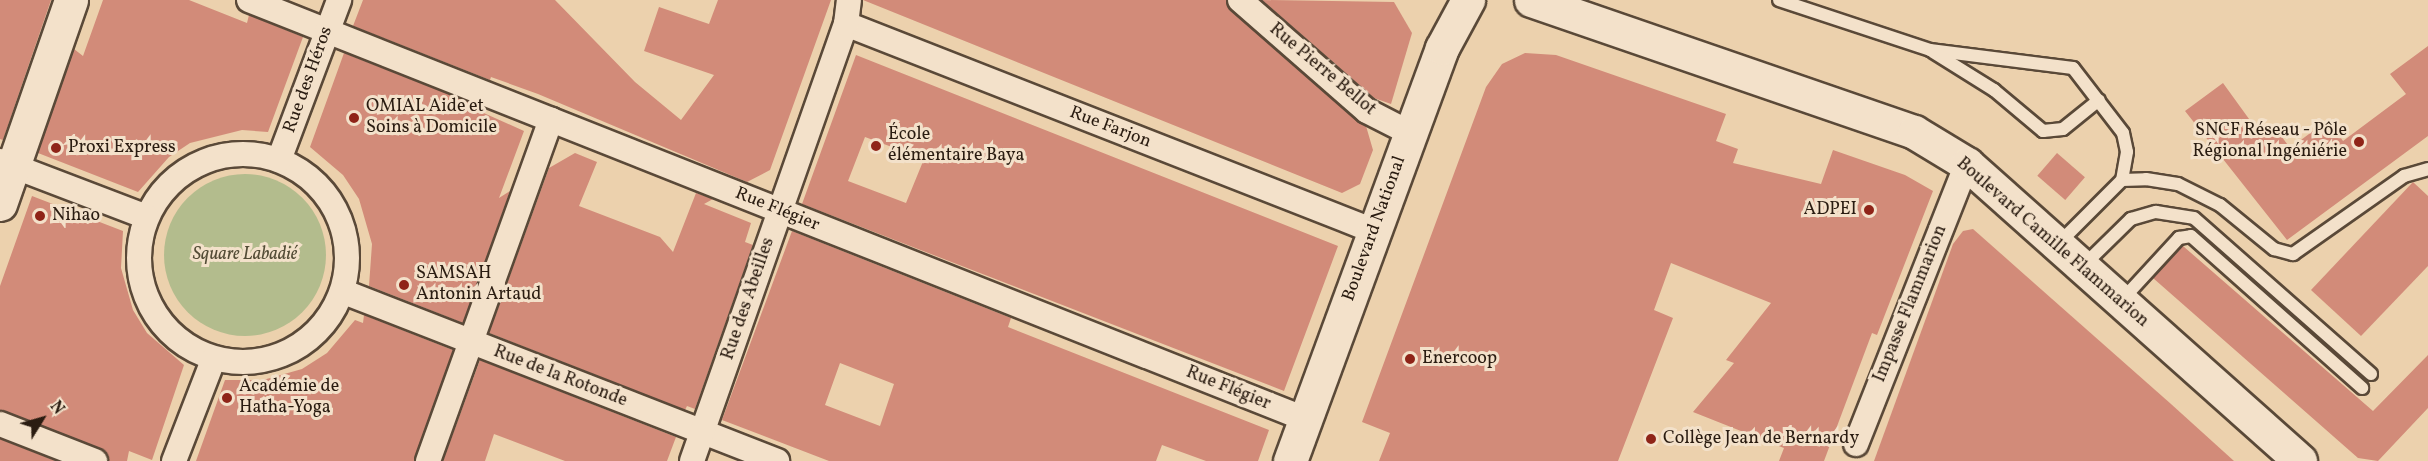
<!DOCTYPE html>
<html>
<head>
<meta charset="utf-8">
<style>
  body { margin:0 }
  #map { position:relative; width:2428px; height:461px; overflow:hidden; background:#ecd1ad; font-family:Vollkorn,serif }
  div>[style] { position:absolute }
  [style*='--x'] { left:calc(var(--x)*1px); top:calc(var(--y)*1px); width:calc(var(--w)*1px); rotate:calc(var(--a)*1deg) }
  .green>* { inset:0; background:#b3bc8d }
  .round { border-radius:50% }
  .building>* { inset:0; background:#d28b79; transform-origin:0 0 }
  .roads { filter:drop-shadow(2px 0 #5a4938) drop-shadow(-2px 0 #5a4938) drop-shadow(0 2px #5a4938) drop-shadow(0 -2px #5a4938) }
  .lane>* { height:12px; margin:-6px; padding:0 6px; transform-origin:6px; border-radius:6px; background:#f3e1ca }
  .street>* { height:24px; margin:-12px; padding:0 12px; transform-origin:12px; border-radius:12px; background:#f3e1ca }
  .street>.ring { margin:-12px; padding:0; box-sizing:content-box; background:none; border:24px solid #f3e1ca; border-radius:50% }
  .secondary>* { height:33px; margin:-16.5px; padding:0 16.5px; transform-origin:16.5px; border-radius:16.5px; background:#f3e1ca }
  .dots>* { width:16px; height:16px; translate:-50% -50%; box-sizing:border-box; border:3px solid #f3e1ca; border-radius:50% }
  span { translate:-50% -50%; white-space:nowrap; text-align:center; line-height:1.15; -webkit-text-stroke:6px #f3e1ca; paint-order:stroke }
  .street-label { font-size:18px; color:#2a1c11 }
  .poi-label { font-size:18px; color:#2a1c11 }
  .left { translate:0 -50%; text-align:left }
  .right { translate:-100% -50%; text-align:right }
  .park-label { font-size:18px; color:#534c36; font-style:italic }
  .north { position:absolute; left:12px; top:389px; width:60px; height:60px; -webkit-text-stroke:4px #f3e1ca; paint-order:stroke; rotate:53deg; font-size:16px; font-weight:700; line-height:24px; text-align:center; color:#2a1c11 }
  .north::after { content:''; display:block; margin:auto; width:21px; height:27px; background:#2a1c11; clip-path:polygon(50% 0,100% 100%,50% 72%,0 100%) }
</style>
</head>
<body>
<div id="map">
  <div class="green">
    <i class="round" style="left:164px;top:174px;width:162px;height:162px"></i>
  </div>
  <div class="building">
    <i style="clip-path:polygon(0 0,51px 0,3px 140px,0 139px)"></i>
    <i style="clip-path:polygon(103px 0,189px 0,247px 23px,249px 15px,303px 37px,268px 132px,242px 130px,190px 143px,169px 157px,138px 192px,38px 153px,74px 49px,83px 56px)"></i>
    <i style="clip-path:polygon(363px 0,555px 0,635px 82px,681px 120px,714px 75px,644px 51px,659px 7px,709px 24px,718px 0,831px 0,770px 170px,747px 182px,538px 94px,491px 77px,490px 80px,353px 26px)"></i>
    <i style="clip-path:polygon(863px 0,1226px 0,1231px 11px,1366px 126px,1373px 150px,1360px 184px,1342px 193px)"></i>
    <i style="clip-path:polygon(1262px 0,1394px 2px,1412px 33px,1391px 104px,1374px 98px)"></i>
    <i style="clip-path:polygon(2428px 46px,2428px 136px,2287px 240px,2185px 111px,2223px 83px,2257px 130px,2279px 133px,2290px 148px,2328px 120px,2343px 141px,2406px 94px,2390px 74px)"></i>
    <i style="clip-path:polygon(344px 53px,479px 106px,477px 110px,524px 131px,499px 198px,510px 191px,463px 323px,369px 286px,372px 244px,359px 199px,343px 175px,310px 147px)"></i>
    <i style="clip-path:polygon(1525px 53px,1556px 55px,1726px 114px,1716px 141px,1738px 149px,1733px 163px,1821px 184px,1833px 150px,1905px 175px,1933px 191px,1877px 335px,1872px 333px,1824px 461px,1779px 461px,1784px 448px,1693px 412px,1734px 363px,1726px 360px,1771px 303px,1671px 263px,1654px 310px,1673px 318px,1618px 461px,1379px 461px,1390px 433px,1362px 422px,1486px 87px,1502px 64px)"></i>
    <i style="clip-path:polygon(evenodd,856px 55px,1338px 246px,1284px 391px,802px 204px,856px 55px,865px 137px,924px 159px,906px 203px,848px 181px,865px 137px)"></i>
    <i style="clip-path:polygon(575px 153px,597px 162px,579px 206px,660px 237px,673px 252px,696px 193px,713px 199px,704px 204px,751px 223px,745px 242px,753px 245px,695px 409px,687px 406px,685px 410px,489px 333px,549px 168px)"></i>
    <i style="left:2057px;top:153px;width:37px;height:30px;rotate:41deg"></i>
    <i style="clip-path:polygon(2413px 182px,2428px 196px,2428px 266px,2361px 336px,2311px 290px)"></i>
    <i style="clip-path:polygon(32px 196px,123px 231px,121px 268px,133px 310px,147px 333px,184px 365px,152px 460px,129px 451px,127px 461px,109px 461px,100px 448px,0 410px,0 286px)"></i>
    <i style="clip-path:polygon(1973px 229px,2171px 404px,2234px 461px,1874px 461px,1953px 244px,1963px 231px)"></i>
    <i style="clip-path:polygon(evenodd,792px 231px,1011px 318px,1008px 327px,1269px 430px,1258px 461px,1206px 461px,1162px 445px,1156px 461px,829px 461px,722px 420px,792px 231px,840px 363px,894px 384px,880px 426px,825px 405px,840px 363px)"></i>
    <i style="clip-path:polygon(2183px 246px,2373px 411px,2428px 355px,2428px 408px,2378px 461px,2358px 458px,2153px 278px)"></i>
    <i style="clip-path:polygon(364px 315px,453px 350px,414px 461px,196px 461px,225px 380px,263px 380px,302px 369px,327px 353px,355px 320px,363px 323px)"></i>
    <i style="clip-path:polygon(480px 360px,676px 437px,667px 461px,565px 461px,494px 434px,485px 461px,443px 461px)"></i>
    <i style="clip-path:polygon(0 439px,56px 461px,0 461px)"></i>
  </div>
  <div class="roads">
    <div class="lane">
      <i style="--x:1779;--y:0;--w:159;--a:18.3"></i>
      <i style="--x:1930;--y:50;--w:144;--a:7.2"></i>
      <i style="--x:2073;--y:68;--w:82;--a:52.4"></i>
      <i style="--x:2123;--y:133;--w:19;--a:78"></i>
      <i style="--x:2127;--y:152;--w:28;--a:100"></i>
      <i style="--x:1933;--y:52;--w:72;--a:31.9"></i>
      <i style="--x:1994;--y:90;--w:64;--a:39.9"></i>
      <i style="--x:2043;--y:131;--w:20;--a:-6"></i>
      <i style="--x:2063;--y:129;--w:46;--a:-38.9"></i>
      <i style="--x:2059;--y:243;--w:89;--a:-45"></i>
      <i style="--x:2122;--y:180;--w:24;--a:-2"></i>
      <i style="--x:2146;--y:179;--w:32;--a:9"></i>
      <i style="--x:2178;--y:184;--w:47;--a:26.6"></i>
      <i style="--x:2220;--y:205;--w:70;--a:39.2"></i>
      <i style="--x:2274;--y:249;--w:20;--a:15"></i>
      <i style="--x:2293;--y:254;--w:136;--a:-35.1"></i>
      <i style="--x:2404;--y:176;--w:25;--a:-16"></i>
      <i style="--x:2084;--y:265;--w:66;--a:-44.4"></i>
      <i style="--x:2131;--y:219;--w:26;--a:-16"></i>
      <i style="--x:2156;--y:212;--w:38;--a:9"></i>
      <i style="--x:2194;--y:218;--w:236;--a:41.4"></i>
      <i style="--x:2121;--y:301;--w:86;--a:-47.4"></i>
      <i style="--x:2179;--y:238;--w:12;--a:-9"></i>
      <i style="--x:2191;--y:236;--w:229;--a:41.6"></i>
    </div>
    <div class="street">
      <i style="--x:249;--y:0;--w:1136;--a:21.64"></i>
      <i style="--x:1240;--y:0;--w:169;--a:41.2"></i>
      <i style="--x:1367;--y:111;--w:48;--a:27.1"></i>
      <i style="--x:846;--y:24;--w:567;--a:21.41"></i>
      <i class="ring" style="left:139px;top:154px;width:184px;height:184px"></i>
      <i style="--x:279;--y:160;--w:171;--a:-69.4"></i>
      <i style="--x:0;--y:161;--w:157;--a:20.9"></i>
      <i style="--x:344;--y:292;--w:465;--a:21.3"></i>
      <i style="--x:0;--y:424;--w:102;--a:21.3"></i>
      <i style="--x:1856;--y:444;--w:301;--a:-68.4"></i>
      <i style="--x:174;--y:461;--w:110;--a:-68.8"></i>
      <i style="--x:428;--y:461;--w:363;--a:-70.2"></i>
      <i style="--x:692;--y:461;--w:463;--a:-70.6"></i>
      <i style="--x:846;--y:24;--w:24;--a:-83"></i>
    </div>
    <div class="secondary">
      <i style="--x:1531;--y:0;--w:405;--a:19"></i>
      <i style="--x:1914;--y:132;--w:62;--a:31.1"></i>
      <i style="--x:1967;--y:164;--w:446;--a:41.7"></i>
      <i style="--x:0;--y:204;--w:216;--a:-70.8"></i>
      <i style="--x:1290;--y:461;--w:440;--a:-69.8"></i>
      <i style="--x:1442;--y:48;--w:55;--a:-61.6"></i>
    </div>
  </div>
  <div class="dots">
    <i style="left:354px;top:118px;background:#8f2418"></i>
    <i style="left:2359px;top:142px;background:#8f2418"></i>
    <i style="left:876px;top:146px;background:#8f2418"></i>
    <i style="left:56px;top:148px;background:#8f2418"></i>
    <i style="left:1869px;top:210px;background:#8f2418"></i>
    <i style="left:40px;top:216px;background:#8f2418"></i>
    <i style="left:404px;top:285px;background:#8f2418"></i>
    <i style="left:1410px;top:359px;background:#8f2418"></i>
    <i style="left:227px;top:398px;background:#8f2418"></i>
    <i style="left:1651px;top:439px;background:#8f2418"></i>
  </div>
  <div class="street-label">
    <span style="left:1322px;top:70px;rotate:40deg">Rue Pierre Bellot</span>
    <span style="left:309px;top:80px;rotate:-70deg">Rue des Héros</span>
    <span style="left:1110px;top:128px;rotate:21deg">Rue Farjon</span>
    <span style="left:777px;top:210px;rotate:22deg">Rue Flégier</span>
    <span style="left:1375px;top:229px;rotate:-70deg">Boulevard National</span>
    <span style="left:2052px;top:243px;rotate:41deg">Boulevard Camille Flammarion</span>
    <span style="left:749px;top:299px;rotate:-71deg">Rue des Abeilles</span>
    <span style="left:1911px;top:304px;rotate:-68deg">Impasse Flammarion</span>
    <span style="left:560px;top:377px;rotate:21deg">Rue de la Rotonde</span>
    <span style="left:1228px;top:389px;rotate:22deg">Rue Flégier</span>
  </div>
  <div class="poi-label">
    <span class="left" style="left:366px;top:118px">OMIAL Aide et<br>Soins à Domicile</span>
    <span class="right" style="left:2347px;top:142px">SNCF Réseau - Pôle<br>Régional Ingéniérie</span>
    <span class="left" style="left:888px;top:146px">École<br>élémentaire Baya</span>
    <span class="left" style="left:68px;top:148px">Proxi Express</span>
    <span class="right" style="left:1857px;top:210px">ADPEI</span>
    <span class="left" style="left:52px;top:216px">Nihao</span>
    <span class="left" style="left:416px;top:285px">SAMSAH<br>Antonin Artaud</span>
    <span class="left" style="left:1422px;top:359px">Enercoop</span>
    <span class="left" style="left:239px;top:398px">Académie de<br>Hatha-Yoga</span>
    <span class="left" style="left:1663px;top:439px">Collège Jean de Bernardy</span>
  </div>
  <div class="park-label">
    <span style="left:245px;top:255px">Square Labadié</span>
  </div>
  <div class="north">N</div>
</div>
</body>
</html>
